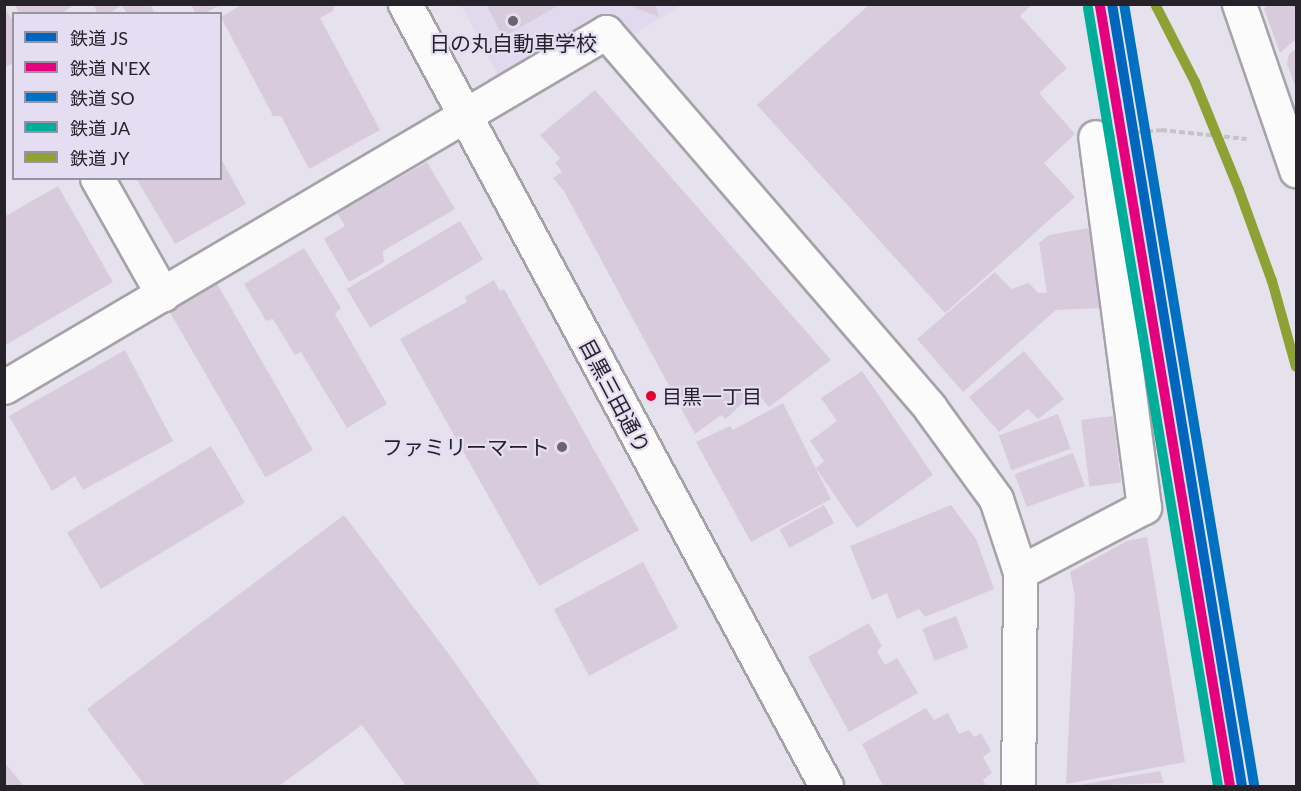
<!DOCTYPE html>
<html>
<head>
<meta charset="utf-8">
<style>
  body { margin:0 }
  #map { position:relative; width:1301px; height:791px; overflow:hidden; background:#e6e2ed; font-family:Lato,"Noto Sans JP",sans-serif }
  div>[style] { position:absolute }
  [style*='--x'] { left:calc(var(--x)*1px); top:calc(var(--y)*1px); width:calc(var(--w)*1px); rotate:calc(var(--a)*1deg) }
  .built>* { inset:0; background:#e1d9ee }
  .building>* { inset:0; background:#d8cbdb; transform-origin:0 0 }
  .path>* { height:4px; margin-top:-2px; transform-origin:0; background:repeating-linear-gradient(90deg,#c5c3c8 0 6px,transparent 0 9px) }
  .roads { filter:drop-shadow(2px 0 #a5a2aa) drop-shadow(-2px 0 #a5a2aa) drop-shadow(0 2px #a5a2aa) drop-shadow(0 -2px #a5a2aa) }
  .minor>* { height:33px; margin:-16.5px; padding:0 16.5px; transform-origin:16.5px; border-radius:16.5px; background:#fbfbfc }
  .rail-1>* { height:10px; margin:-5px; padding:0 5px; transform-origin:5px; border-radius:5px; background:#0065bd }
  .rail-2>* { height:10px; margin:-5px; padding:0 5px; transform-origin:5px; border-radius:5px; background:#e5007d }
  .rail-3>* { height:10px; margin:-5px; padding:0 5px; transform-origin:5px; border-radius:5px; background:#0071c1 }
  .rail-4>* { height:10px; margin:-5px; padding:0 5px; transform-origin:5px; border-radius:5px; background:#00ac9a }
  .rail-5>* { height:10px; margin:-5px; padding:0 5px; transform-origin:5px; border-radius:5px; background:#8ea135 }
  .dots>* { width:16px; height:16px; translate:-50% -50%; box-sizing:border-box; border:3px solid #e5ddf2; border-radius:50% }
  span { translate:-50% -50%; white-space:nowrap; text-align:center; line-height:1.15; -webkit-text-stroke:4.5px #e5ddf2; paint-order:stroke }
  .bus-label { font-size:20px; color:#25222a }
  .left { translate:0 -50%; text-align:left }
  .poi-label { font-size:21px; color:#25222a }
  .right { translate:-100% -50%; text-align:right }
  .street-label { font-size:21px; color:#25222a }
  .frame { position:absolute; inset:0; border:6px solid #25222a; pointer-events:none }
  .legend { position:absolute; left:12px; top:12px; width:210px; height:168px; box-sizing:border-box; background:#e5ddf2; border:2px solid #9892a2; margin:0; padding:8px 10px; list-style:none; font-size:18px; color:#25222a }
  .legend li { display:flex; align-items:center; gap:12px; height:30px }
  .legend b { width:30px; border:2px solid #9892a2 }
</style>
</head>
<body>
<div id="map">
  <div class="built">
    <i style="clip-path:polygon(461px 5px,681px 5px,630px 37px,611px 13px,562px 46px,498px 76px)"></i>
  </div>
  <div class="building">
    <i style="clip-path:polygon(14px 4px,75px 4px,61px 14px,20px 14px)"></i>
    <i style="clip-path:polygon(93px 4px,150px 4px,155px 14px,127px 14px,122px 5px,108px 14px,98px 14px)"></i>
    <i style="clip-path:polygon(191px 4px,222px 4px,203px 14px,196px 14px)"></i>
    <i style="clip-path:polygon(243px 4px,335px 4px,333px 11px,320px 18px,380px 130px,309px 169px,281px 116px,273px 116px,221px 17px)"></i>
    <i style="clip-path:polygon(486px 4px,561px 4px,503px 37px)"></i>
    <i style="clip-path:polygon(629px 4px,655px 4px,659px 17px,629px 5px)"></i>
    <i style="clip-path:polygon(870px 4px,1032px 4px,1020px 16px,1067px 68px,1039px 93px,1075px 134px,1044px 163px,1075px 197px,945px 313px,757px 105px)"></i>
    <i style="clip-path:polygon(1268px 4px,1296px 4px,1296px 39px,1280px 53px,1264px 9px)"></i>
    <i style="clip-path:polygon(4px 7px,14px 22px,14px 63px,4px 67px)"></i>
    <i style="clip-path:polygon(1296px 49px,1296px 88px,1287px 64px,1289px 54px)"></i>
    <i style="clip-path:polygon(595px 90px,831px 360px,769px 407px,755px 391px,726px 419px,721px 415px,695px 434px,564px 191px,553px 178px,562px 172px,555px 163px,560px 158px,540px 135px)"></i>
    <i style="clip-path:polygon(220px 157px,246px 204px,175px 244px,136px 178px,220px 178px)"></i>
    <i style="clip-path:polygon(427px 162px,455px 209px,383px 251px,384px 262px,349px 282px,324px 239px,345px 226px,337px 213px)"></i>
    <i style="clip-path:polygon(58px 186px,113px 282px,4px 346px,4px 217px)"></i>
    <i style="left:460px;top:221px;width:45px;height:132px;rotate:59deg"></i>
    <i style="clip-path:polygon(1094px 227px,1103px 308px,1056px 310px,963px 392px,917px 339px,995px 272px,1011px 289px,1029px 283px,1038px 293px,1047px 293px,1039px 243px,1049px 235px)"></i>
    <i style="clip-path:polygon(304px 248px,341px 308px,335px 314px,387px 404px,347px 428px,301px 352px,295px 355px,273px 319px,266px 321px,244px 284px)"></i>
    <i style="clip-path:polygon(494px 280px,500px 291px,504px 289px,639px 530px,539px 586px,400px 339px,467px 302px,465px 297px)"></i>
    <i style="left:216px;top:282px;width:194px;height:55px;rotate:60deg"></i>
    <i style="clip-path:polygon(125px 350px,173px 441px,83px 490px,75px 476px,52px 491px,9px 416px)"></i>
    <i style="clip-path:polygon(1024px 351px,1064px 399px,1038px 419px,1028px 409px,999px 432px,969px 397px)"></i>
    <i style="clip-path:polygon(862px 371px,933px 475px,857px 528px,816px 468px,824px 461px,810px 441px,837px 421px,821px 398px)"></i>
    <i style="clip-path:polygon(783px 403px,831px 499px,751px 542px,696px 442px,730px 426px,733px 430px)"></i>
    <i style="left:1058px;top:414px;width:37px;height:63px;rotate:70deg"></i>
    <i style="left:1113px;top:416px;width:67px;height:32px;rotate:83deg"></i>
    <i style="left:211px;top:446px;width:66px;height:168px;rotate:59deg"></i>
    <i style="left:1073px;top:453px;width:35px;height:62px;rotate:70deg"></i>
    <i style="left:824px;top:505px;width:21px;height:51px;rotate:61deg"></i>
    <i style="clip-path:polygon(951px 505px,976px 539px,994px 589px,925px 617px,919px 609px,897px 619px,887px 593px,872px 600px,850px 546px)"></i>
    <i style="clip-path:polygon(344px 515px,451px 657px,541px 786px,406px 786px,362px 725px,279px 786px,145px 786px,87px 709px)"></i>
    <i style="clip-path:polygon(1147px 537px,1185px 762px,1066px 784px,1075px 596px,1070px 572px,1127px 541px)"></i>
    <i style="left:643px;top:562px;width:75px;height:101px;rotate:62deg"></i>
    <i style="left:956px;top:616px;width:34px;height:36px;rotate:69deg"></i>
    <i style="clip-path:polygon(869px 623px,882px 646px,877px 651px,885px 665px,897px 658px,918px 693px,849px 732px,808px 657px)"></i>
    <i style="clip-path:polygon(926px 708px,934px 720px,948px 713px,959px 734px,969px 730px,974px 737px,981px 733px,991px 751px,983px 757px,992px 773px,983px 780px,986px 786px,879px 786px,882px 784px,862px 744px)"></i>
    <i style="clip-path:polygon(4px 762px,24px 786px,4px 786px)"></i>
    <i style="clip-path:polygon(1160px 771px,1164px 783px,1079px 786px,1079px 785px)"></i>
  </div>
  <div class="path">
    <i style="--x:1129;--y:133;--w:32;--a:-5"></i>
    <i style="--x:1161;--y:130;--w:86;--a:6"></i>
  </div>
  <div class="roads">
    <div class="minor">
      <i style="--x:405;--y:4;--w:888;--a:61.7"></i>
      <i style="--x:1239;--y:4;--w:176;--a:71"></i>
      <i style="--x:97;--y:178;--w:134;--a:60.6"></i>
      <i style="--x:4;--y:387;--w:699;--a:-30.53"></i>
      <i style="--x:606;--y:32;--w:496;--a:49.2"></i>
      <i style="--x:930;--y:408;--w:112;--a:54"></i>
      <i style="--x:996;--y:499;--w:77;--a:71.8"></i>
      <i style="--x:1020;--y:572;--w:214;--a:90.5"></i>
      <i style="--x:1020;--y:572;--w:140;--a:-27.7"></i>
      <i style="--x:1144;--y:507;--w:373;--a:-97.5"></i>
    </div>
  </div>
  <div class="rail-1">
    <i style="--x:1112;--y:4;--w:793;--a:80.56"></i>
  </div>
  <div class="rail-2">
    <i style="--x:1100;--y:6;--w:791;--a:80.54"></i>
  </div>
  <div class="rail-3">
    <i style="--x:1124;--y:4;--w:791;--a:80.54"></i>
  </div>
  <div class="rail-4">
    <i style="--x:1088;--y:8;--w:789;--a:80.51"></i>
  </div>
  <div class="rail-5">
    <i style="--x:1155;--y:4;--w:88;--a:62.9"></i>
    <i style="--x:1195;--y:82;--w:117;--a:67.8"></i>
    <i style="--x:1239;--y:190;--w:97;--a:70.1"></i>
    <i style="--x:1272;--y:281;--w:89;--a:74.4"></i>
  </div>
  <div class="dots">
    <i style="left:513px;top:21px;background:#69656e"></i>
    <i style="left:651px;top:396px;background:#e4002b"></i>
    <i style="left:562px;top:447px;background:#69656e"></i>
  </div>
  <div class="bus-label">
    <span class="left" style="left:662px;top:396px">目黒一丁目</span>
  </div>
  <div class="poi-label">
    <span style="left:513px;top:43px">日の丸自動車学校</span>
    <span class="right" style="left:550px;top:447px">ファミリーマート</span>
  </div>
  <div class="street-label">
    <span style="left:615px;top:396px;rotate:62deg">目黒三田通り</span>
  </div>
  <div class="frame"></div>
  <ul class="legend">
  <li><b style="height:8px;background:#0065bd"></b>鉄道 JS</li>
  <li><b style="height:8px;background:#e5007d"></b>鉄道 N'EX</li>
  <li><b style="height:8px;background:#0071c1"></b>鉄道 SO</li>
  <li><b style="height:8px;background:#00ac9a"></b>鉄道 JA</li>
  <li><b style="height:8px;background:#8ea135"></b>鉄道 JY</li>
  </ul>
</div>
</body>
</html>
